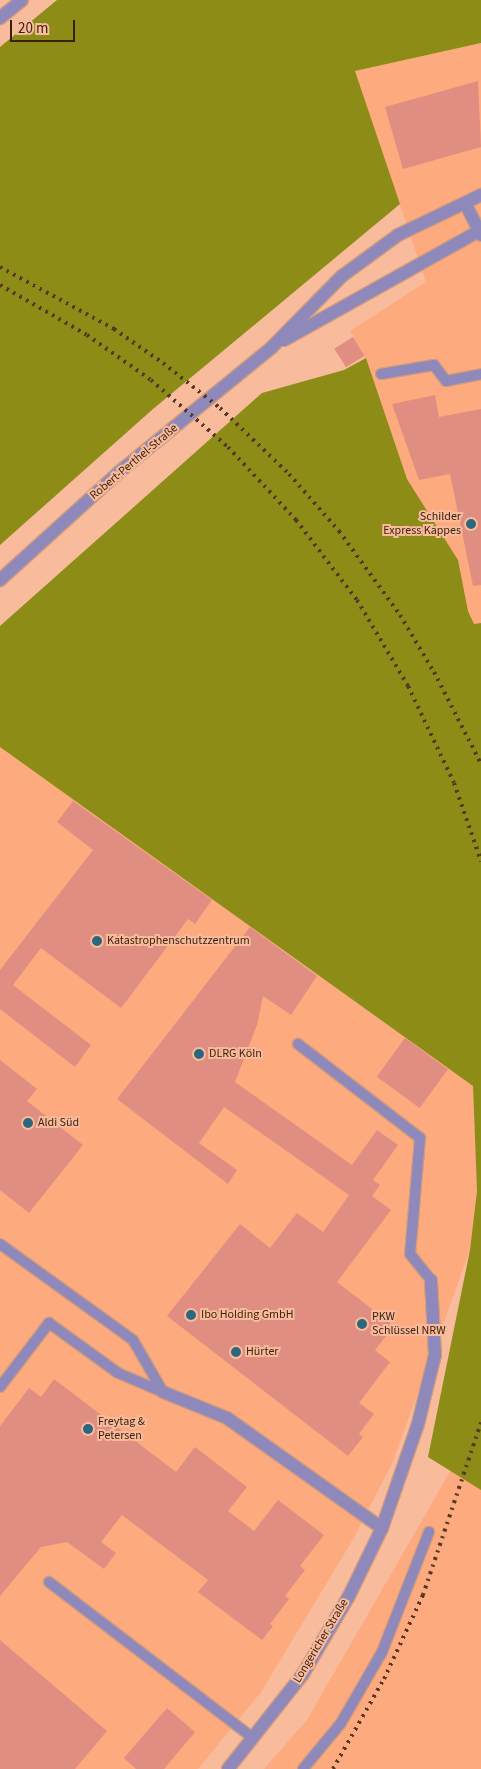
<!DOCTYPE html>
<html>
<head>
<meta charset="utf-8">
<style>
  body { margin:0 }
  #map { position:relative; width:481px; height:1769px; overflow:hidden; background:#f8bb9b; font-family:"Source Sans 3",sans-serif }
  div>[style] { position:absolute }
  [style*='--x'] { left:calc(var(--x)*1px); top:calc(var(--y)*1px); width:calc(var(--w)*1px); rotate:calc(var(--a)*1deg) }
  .built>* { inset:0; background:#fdaa7e }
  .forest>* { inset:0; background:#8d8c16 }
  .building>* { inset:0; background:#e18e82; transform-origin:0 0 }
  .roads { filter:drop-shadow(1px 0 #d29c7f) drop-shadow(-1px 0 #d29c7f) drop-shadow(0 1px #d29c7f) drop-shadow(0 -1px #d29c7f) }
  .service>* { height:10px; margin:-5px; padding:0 5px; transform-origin:5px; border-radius:5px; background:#8e89ba }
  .minor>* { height:12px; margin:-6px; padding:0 6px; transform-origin:6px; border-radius:6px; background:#8e89ba }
  .tertiary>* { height:12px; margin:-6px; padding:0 6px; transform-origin:6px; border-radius:6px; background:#8e89ba }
  .rail>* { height:4px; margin-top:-2px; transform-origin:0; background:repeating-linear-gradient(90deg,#573624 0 2.5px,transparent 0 7.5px) }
  .dots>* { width:14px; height:14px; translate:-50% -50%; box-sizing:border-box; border:2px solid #f8bb9b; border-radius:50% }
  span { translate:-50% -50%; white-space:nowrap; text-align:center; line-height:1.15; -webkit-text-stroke:4px #f8bb9b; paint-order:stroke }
  .street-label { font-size:12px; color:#3a1e0e }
  .poi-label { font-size:12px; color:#3a1e0e }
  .right { translate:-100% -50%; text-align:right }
  .left { translate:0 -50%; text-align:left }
  .scale { position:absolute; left:10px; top:20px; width:65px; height:22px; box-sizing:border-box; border:2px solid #3a1e0e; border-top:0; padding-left:6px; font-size:15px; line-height:18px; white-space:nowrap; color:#3a1e0e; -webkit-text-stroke:4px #f8bb9b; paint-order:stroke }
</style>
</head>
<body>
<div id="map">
  <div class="built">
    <i style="clip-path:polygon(481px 43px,481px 623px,474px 624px,468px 611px,458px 560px,407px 479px,366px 358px,350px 331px,426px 282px,355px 71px)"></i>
    <i style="clip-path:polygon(0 747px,473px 1086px,477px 1191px,470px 1250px,392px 1464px,352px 1541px,261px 1692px,198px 1769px,0 1769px)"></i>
    <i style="clip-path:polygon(451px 1470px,481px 1490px,481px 1769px,264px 1769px,307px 1720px)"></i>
  </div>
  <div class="forest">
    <i style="clip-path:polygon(57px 0,481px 0,481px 43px,355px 71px,400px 204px,153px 409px,0 545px,0 47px)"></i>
    <i style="clip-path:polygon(366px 358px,407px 479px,458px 560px,468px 611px,474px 624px,481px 623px,481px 1490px,428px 1457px,470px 1250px,477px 1191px,473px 1086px,0 747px,0 626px,262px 393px,344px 370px)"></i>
  </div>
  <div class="building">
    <i style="clip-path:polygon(478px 81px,481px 147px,403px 169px,385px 107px)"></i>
    <i style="left:353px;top:337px;width:22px;height:22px;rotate:58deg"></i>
    <i style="clip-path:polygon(435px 395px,439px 417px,481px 409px,481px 585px,473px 586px,450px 474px,419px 480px,392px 404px)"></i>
    <i style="clip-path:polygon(73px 801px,212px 900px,195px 924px,188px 919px,121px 1008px,41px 948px,13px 985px,91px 1045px,75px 1067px,0 1009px,0 970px,93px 850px,57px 822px)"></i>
    <i style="clip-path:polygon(250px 927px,317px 976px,291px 1015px,263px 996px,257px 1025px,235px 1082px,352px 1165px,377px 1130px,398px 1145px,373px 1180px,380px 1185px,372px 1196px,391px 1210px,337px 1282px,394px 1326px,375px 1350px,390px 1362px,359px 1403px,374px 1414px,359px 1434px,363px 1437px,348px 1456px,167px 1316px,240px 1224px,270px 1248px,297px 1213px,323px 1232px,349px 1195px,224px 1107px,199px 1143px,237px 1170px,228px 1184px,117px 1099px)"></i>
    <i style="left:405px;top:1038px;width:53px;height:48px;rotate:36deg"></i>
    <i style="clip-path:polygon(0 1060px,37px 1089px,27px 1101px,83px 1145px,29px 1213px,0 1190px)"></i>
    <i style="clip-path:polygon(54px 1379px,176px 1472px,195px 1447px,247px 1487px,228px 1511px,254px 1531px,278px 1500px,324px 1535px,300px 1566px,305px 1570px,285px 1596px,289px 1599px,270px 1624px,273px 1626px,262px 1640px,198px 1592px,208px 1580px,122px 1515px,101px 1542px,116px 1553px,104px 1569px,67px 1542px,41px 1547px,0 1596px,0 1426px,29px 1388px,41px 1397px)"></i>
    <i style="clip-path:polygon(0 1640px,107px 1731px,75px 1769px,0 1769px)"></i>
    <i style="clip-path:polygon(167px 1708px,195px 1732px,164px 1769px,136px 1769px,124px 1758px)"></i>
  </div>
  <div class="roads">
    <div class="service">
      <i style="--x:381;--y:374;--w:54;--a:-9.6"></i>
      <i style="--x:434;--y:365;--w:20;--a:53"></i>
      <i style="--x:446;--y:381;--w:36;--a:-11"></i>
      <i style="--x:298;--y:1044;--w:154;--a:37.6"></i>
      <i style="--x:420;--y:1138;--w:116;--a:94.9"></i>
      <i style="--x:410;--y:1254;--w:33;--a:51"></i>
      <i style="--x:0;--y:1244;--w:164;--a:35.8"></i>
      <i style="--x:133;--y:1340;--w:60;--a:60"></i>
      <i style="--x:0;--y:1387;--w:81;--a:-52.6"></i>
      <i style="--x:49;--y:1323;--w:85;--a:35.9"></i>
      <i style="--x:118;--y:1373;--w:49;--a:22.9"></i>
      <i style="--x:49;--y:1582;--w:257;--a:37.4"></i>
      <i style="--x:303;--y:1769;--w:60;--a:-50.4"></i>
      <i style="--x:341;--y:1723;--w:82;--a:-60"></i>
      <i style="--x:382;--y:1652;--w:129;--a:-68.6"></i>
    </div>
    <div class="minor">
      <i style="--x:0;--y:18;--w:28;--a:-39"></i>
      <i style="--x:465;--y:203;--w:36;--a:63"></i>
      <i style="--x:163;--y:1392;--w:69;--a:22.1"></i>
      <i style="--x:227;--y:1418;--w:190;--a:35.4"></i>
      <i style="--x:228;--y:1769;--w:121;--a:-51.7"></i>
      <i style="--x:303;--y:1674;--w:91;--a:-59.5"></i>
      <i style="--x:349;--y:1596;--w:76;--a:-64.1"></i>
      <i style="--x:382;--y:1528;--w:110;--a:-70.9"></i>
      <i style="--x:418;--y:1424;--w:71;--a:-76.2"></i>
      <i style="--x:435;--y:1355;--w:75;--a:-93.1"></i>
    </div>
    <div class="tertiary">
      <i style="--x:284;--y:340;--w:226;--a:-29.2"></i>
      <i style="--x:0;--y:580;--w:161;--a:-42.2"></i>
      <i style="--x:119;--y:472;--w:196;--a:-39.2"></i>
      <i style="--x:271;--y:348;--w:101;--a:-45.4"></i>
      <i style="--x:342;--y:276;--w:69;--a:-36.2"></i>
      <i style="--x:398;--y:235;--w:92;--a:-25.7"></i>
    </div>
  </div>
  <div class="rail">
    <i style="--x:0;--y:267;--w:130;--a:28.5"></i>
    <i style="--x:114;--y:329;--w:60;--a:34.8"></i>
    <i style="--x:163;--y:363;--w:73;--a:38.3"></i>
    <i style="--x:220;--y:408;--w:95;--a:43.7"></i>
    <i style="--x:289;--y:474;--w:76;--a:48.7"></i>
    <i style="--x:339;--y:531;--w:104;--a:54"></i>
    <i style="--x:400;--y:615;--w:66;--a:59.2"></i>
    <i style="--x:434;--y:672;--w:103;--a:62.9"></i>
    <i style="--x:0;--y:285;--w:100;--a:29.9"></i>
    <i style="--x:87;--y:335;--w:78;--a:35.1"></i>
    <i style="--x:151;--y:380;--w:102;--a:41"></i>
    <i style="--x:228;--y:447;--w:100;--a:47"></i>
    <i style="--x:296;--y:520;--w:101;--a:52.7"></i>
    <i style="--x:357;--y:600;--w:100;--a:59.3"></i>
    <i style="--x:408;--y:686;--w:107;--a:64.6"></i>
    <i style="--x:454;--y:783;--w:83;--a:70.9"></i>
    <i style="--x:333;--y:1769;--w:103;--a:-60.5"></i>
    <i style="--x:384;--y:1679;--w:93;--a:-65.1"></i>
    <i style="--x:423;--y:1595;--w:182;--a:-71.4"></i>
  </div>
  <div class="dots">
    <i style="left:471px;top:524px;background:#2c677f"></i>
    <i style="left:97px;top:941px;background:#2c677f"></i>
    <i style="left:199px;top:1054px;background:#2c677f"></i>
    <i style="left:28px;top:1123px;background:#2c677f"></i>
    <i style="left:191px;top:1315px;background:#2c677f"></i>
    <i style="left:362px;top:1324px;background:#2c677f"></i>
    <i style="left:236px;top:1352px;background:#2c677f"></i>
    <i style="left:88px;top:1429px;background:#2c677f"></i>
  </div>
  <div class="street-label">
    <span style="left:134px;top:462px;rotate:-40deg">Robert-Perthel-Straße</span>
    <span style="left:321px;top:1641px;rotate:-59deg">Longericher Straße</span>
  </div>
  <div class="poi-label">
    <span class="right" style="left:461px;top:524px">Schilder<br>Express Kappes</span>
    <span class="left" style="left:107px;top:941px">Katastrophenschutzzentrum</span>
    <span class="left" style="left:209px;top:1054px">DLRG Köln</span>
    <span class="left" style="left:38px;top:1123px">Aldi Süd</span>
    <span class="left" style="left:201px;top:1315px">Ibo Holding GmbH</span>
    <span class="left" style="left:372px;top:1324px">PKW<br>Schlüssel NRW</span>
    <span class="left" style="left:246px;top:1352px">Hürter</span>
    <span class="left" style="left:98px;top:1429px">Freytag &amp;<br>Petersen</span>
  </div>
  <div class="scale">20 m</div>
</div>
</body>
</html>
